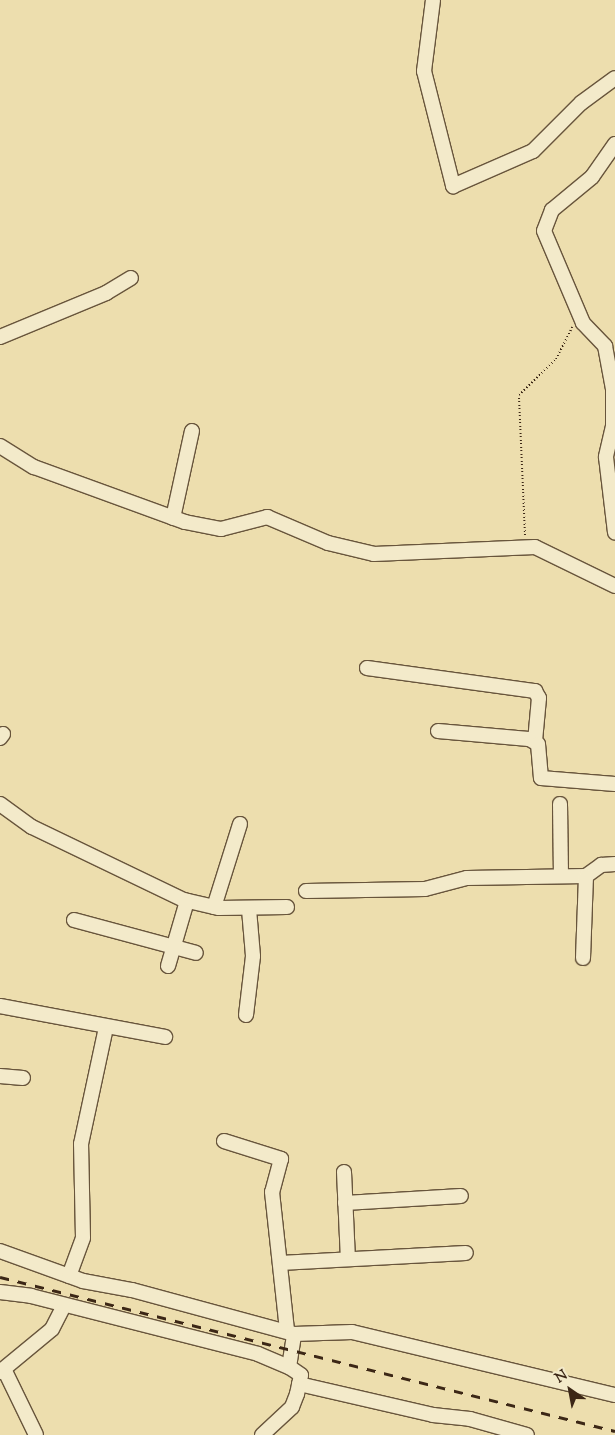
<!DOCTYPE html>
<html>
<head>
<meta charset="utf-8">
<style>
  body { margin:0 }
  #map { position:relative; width:615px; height:1435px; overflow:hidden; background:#eddeae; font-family:"Sorts Mill Goudy",serif }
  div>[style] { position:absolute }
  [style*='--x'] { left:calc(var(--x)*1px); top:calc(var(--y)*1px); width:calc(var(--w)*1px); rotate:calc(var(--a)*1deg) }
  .path>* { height:2px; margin-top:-1px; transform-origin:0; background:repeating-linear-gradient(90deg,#3c2716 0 1px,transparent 0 3.5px) }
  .roads { filter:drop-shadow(1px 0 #68553c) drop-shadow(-1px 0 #68553c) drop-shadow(0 1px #68553c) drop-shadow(0 -1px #68553c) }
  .minor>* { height:14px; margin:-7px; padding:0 7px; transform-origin:7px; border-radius:7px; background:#f3eaca }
  .rail>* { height:3px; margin-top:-1.5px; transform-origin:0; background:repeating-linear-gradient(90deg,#3c2716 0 9px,transparent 0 18px) }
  span { translate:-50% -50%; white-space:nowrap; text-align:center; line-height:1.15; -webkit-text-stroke:4.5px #f3eaca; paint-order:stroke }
  .north { position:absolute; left:545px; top:1365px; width:50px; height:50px; -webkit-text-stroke:4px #f3eaca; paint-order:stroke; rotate:327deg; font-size:14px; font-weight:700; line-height:20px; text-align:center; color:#3c2716 }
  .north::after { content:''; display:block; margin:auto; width:18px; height:22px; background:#3c2716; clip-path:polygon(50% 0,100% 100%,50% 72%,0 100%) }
</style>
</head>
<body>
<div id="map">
  <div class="path">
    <i style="--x:525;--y:535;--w:140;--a:-92.5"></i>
    <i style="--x:519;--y:395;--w:52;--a:-44.2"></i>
    <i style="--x:556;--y:359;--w:36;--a:-63"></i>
  </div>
  <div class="roads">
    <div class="minor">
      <i style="--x:433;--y:0;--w:72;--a:97.2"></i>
      <i style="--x:424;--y:71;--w:119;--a:75.8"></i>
      <i style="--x:453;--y:186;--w:87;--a:-23.6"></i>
      <i style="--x:533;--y:151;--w:68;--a:-45"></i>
      <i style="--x:581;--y:103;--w:42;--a:-36.3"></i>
      <i style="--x:615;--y:144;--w:40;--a:124.9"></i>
      <i style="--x:592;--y:177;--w:52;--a:140.5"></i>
      <i style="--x:552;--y:210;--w:22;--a:111"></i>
      <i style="--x:544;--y:231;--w:100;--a:67"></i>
      <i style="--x:583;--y:323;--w:32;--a:46"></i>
      <i style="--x:605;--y:346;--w:44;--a:79.5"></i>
      <i style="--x:613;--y:389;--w:37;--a:90"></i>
      <i style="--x:613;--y:426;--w:32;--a:103"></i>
      <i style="--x:606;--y:457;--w:76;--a:83.2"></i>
      <i style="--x:0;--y:337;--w:115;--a:-22.5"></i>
      <i style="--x:106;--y:293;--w:29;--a:-31"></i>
      <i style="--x:0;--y:446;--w:40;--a:32"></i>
      <i style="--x:34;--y:467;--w:161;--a:20"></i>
      <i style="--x:185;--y:522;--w:37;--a:11"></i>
      <i style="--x:221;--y:529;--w:48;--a:-14.6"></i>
      <i style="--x:267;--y:517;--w:66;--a:23.1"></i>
      <i style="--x:328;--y:543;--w:47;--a:13.4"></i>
      <i style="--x:374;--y:554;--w:161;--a:-2.5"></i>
      <i style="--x:535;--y:547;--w:89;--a:26"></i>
      <i style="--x:173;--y:518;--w:89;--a:-77.7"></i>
      <i style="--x:367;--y:668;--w:170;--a:7.8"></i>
      <i style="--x:535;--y:691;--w:8;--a:60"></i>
      <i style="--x:539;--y:698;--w:43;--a:95.3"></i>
      <i style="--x:438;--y:731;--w:91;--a:5"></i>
      <i style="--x:529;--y:739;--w:10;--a:29"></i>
      <i style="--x:538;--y:744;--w:34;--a:85"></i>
      <i style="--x:541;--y:778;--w:74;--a:4.6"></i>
      <i style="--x:0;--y:738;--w:5;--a:-53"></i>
      <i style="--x:0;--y:804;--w:39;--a:36"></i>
      <i style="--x:32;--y:827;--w:169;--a:25.7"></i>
      <i style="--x:184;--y:900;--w:36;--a:13"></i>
      <i style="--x:219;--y:908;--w:68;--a:-0.8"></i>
      <i style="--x:560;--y:804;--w:72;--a:89.2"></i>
      <i style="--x:306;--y:891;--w:119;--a:-1"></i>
      <i style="--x:425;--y:889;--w:43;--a:-14.7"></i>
      <i style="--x:467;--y:878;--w:119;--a:-1"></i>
      <i style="--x:586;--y:876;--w:19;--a:-36"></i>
      <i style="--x:601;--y:865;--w:14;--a:-4"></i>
      <i style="--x:214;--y:907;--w:87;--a:-72.6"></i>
      <i style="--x:74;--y:920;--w:126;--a:15.1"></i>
      <i style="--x:583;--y:958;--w:82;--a:-87.9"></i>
      <i style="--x:168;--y:966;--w:68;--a:-73.7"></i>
      <i style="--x:0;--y:1006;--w:168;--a:10.6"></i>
      <i style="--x:246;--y:1015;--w:59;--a:-83.2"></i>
      <i style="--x:253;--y:956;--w:47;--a:-94.9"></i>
      <i style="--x:0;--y:1076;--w:23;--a:5"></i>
      <i style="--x:224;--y:1141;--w:60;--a:17.5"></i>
      <i style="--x:281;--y:1159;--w:34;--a:105"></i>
      <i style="--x:272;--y:1192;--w:140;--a:83.8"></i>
      <i style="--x:344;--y:1172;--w:87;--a:87.4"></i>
      <i style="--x:345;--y:1203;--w:116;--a:-3.5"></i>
      <i style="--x:0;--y:1251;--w:88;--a:19.9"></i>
      <i style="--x:83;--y:1281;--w:50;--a:10.4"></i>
      <i style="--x:132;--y:1290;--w:168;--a:15.2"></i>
      <i style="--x:280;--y:1263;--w:186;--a:-3.1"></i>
      <i style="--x:69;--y:1276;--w:40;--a:-69.8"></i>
      <i style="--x:83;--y:1238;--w:94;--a:-91.2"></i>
      <i style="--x:81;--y:1144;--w:120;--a:-77.9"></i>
      <i style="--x:0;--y:1292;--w:31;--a:7"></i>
      <i style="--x:31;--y:1296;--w:234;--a:14.3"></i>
      <i style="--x:258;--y:1354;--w:34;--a:23"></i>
      <i style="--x:4;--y:1369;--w:73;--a:64.1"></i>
      <i style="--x:0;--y:1372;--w:67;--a:-39.6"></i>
      <i style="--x:52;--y:1329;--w:25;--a:-63"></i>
      <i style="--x:299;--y:1384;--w:138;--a:13"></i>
      <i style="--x:433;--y:1415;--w:37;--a:6"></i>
      <i style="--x:470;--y:1419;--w:59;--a:15.7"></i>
      <i style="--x:262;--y:1435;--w:41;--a:-43"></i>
      <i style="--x:292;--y:1407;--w:14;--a:-69"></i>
      <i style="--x:297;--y:1394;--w:19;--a:-78"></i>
      <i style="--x:301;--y:1375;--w:14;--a:-146"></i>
      <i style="--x:289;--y:1367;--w:33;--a:-81"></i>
      <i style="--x:294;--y:1334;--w:58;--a:-2"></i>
      <i style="--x:352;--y:1332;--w:270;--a:13.5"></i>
    </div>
  </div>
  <div class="rail">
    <i style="--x:0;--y:1277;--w:634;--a:14.06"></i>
  </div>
  <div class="north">N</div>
</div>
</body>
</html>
